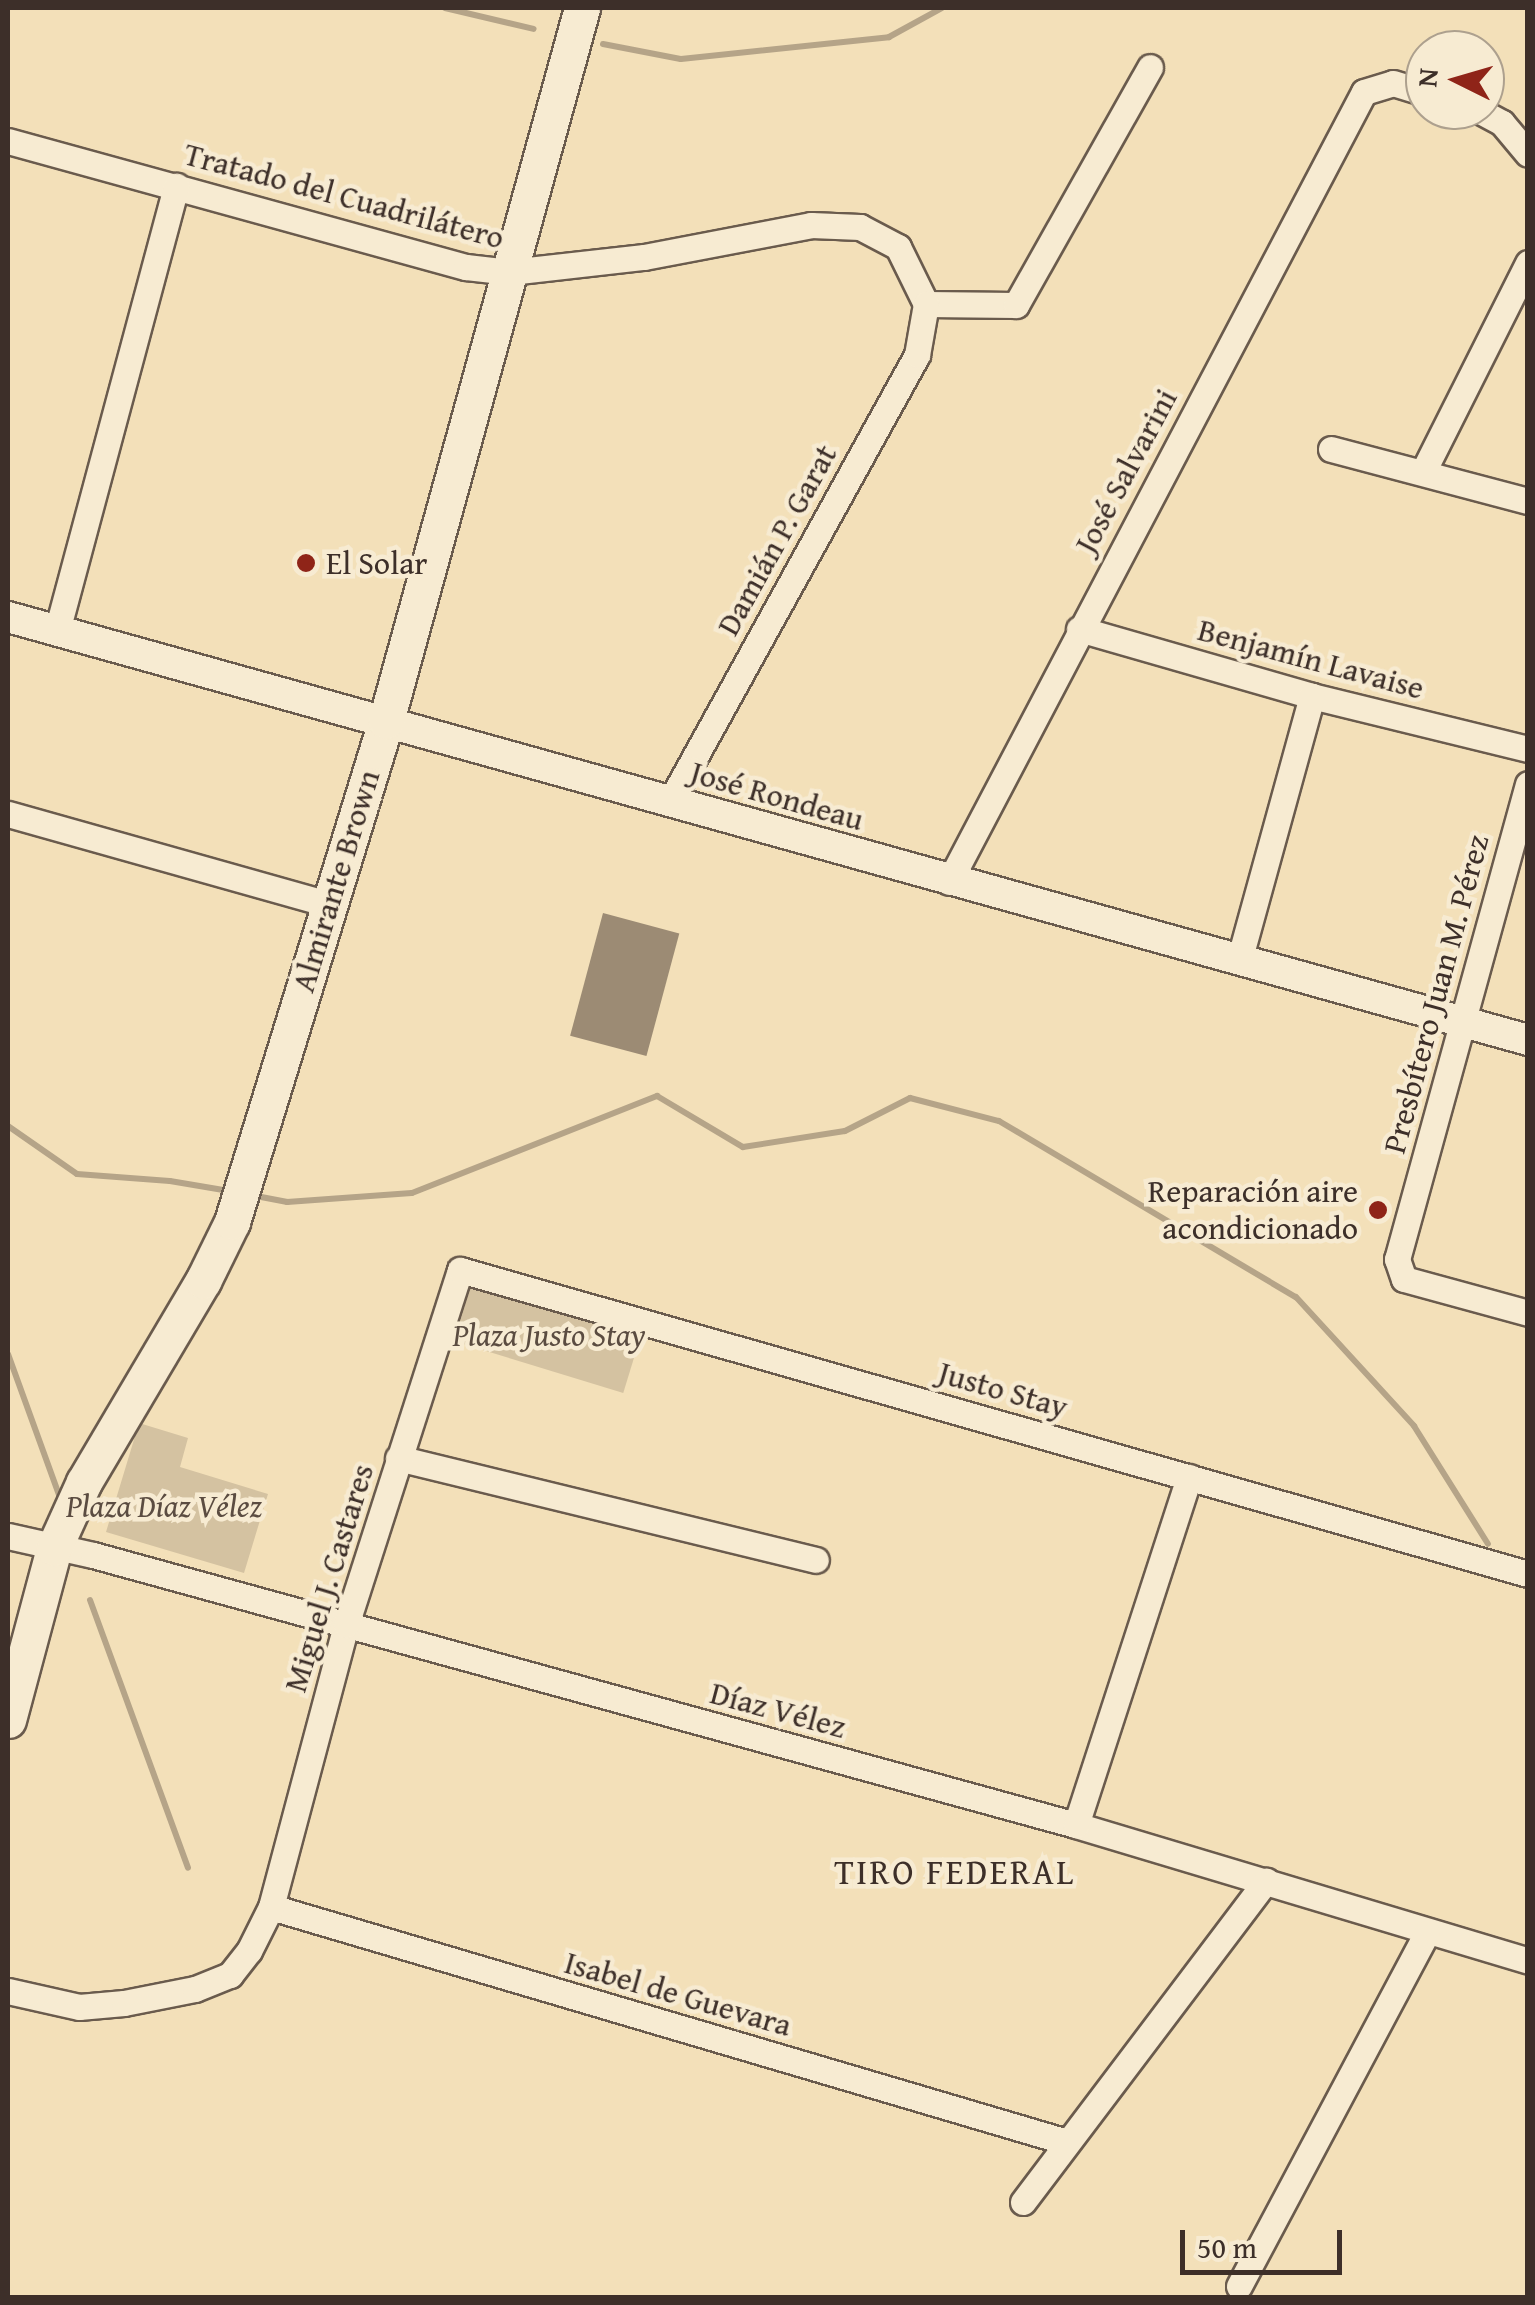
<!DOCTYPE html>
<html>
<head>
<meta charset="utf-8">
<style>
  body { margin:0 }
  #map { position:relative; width:1535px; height:2305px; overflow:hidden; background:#f3e0b9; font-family:"Gentium Book Plus",serif }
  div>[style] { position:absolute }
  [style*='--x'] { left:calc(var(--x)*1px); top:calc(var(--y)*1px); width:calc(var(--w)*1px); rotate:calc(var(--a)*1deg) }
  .green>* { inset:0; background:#d4c2a1; transform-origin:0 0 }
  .stream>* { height:6px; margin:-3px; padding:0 3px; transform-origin:3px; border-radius:3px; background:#b5a488 }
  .building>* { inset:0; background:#9c8b74; transform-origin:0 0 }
  .roads { filter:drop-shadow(2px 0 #6a5b4d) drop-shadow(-2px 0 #6a5b4d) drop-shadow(0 2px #6a5b4d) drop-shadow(0 -2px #6a5b4d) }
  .minor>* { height:25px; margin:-12.5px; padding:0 12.5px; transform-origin:12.5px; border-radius:12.5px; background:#f7ebd2 }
  .tertiary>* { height:30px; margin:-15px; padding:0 15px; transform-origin:15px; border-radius:15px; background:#f7ebd2 }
  .secondary>* { height:35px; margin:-17.5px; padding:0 17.5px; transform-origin:17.5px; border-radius:17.5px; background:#f7ebd2 }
  .dots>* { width:28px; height:28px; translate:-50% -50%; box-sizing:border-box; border:5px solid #f7ebd2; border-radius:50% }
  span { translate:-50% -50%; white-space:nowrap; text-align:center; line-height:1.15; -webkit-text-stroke:9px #f7ebd2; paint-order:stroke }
  .street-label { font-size:32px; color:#3d2f29 }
  .poi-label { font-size:32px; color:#3d2f29 }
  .left { translate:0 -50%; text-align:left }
  .right { translate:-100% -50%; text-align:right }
  .park-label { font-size:32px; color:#5b4c41; font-style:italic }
  .neighbourhood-label { font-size:35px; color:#3d2f29; letter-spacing:2.5px }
  .frame { position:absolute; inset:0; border:10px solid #3d2f29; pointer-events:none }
  .north { position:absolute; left:1405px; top:30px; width:100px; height:100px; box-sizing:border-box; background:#f7ebd2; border:2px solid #ada08e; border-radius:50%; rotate:275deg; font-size:28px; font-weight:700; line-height:40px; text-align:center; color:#3d2f29 }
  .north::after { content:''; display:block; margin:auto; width:35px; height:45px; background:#8f2418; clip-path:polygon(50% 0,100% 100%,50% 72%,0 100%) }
  .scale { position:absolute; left:1180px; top:2230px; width:162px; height:45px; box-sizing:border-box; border:5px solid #3d2f29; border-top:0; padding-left:12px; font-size:30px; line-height:35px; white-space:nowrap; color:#3d2f29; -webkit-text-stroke:8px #f7ebd2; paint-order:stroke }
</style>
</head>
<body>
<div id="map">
  <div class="green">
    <i style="left:473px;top:1279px;width:177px;height:65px;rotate:17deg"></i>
    <i style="clip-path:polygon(139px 1423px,188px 1438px,180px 1467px,268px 1494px,244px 1573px,106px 1532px)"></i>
  </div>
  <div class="stream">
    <i style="--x:445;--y:8;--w:91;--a:13.3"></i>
    <i style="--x:603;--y:44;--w:79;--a:10.9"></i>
    <i style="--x:681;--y:59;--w:209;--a:-6"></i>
    <i style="--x:889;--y:37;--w:60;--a:-28.7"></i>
    <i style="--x:8;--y:1126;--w:84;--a:34.8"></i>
    <i style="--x:77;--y:1174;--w:93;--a:4.3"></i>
    <i style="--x:170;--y:1181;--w:60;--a:9.6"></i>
    <i style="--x:251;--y:1195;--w:37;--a:11"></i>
    <i style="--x:287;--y:1202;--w:125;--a:-4.1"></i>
    <i style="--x:412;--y:1193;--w:264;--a:-21.6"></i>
    <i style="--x:657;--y:1096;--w:100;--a:30.7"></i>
    <i style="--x:743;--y:1147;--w:103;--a:-8.9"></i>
    <i style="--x:845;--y:1131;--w:73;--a:-26.9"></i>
    <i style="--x:910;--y:1098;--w:92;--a:14.5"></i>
    <i style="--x:999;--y:1121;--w:345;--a:30.7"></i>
    <i style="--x:1296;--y:1297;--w:175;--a:47.5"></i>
    <i style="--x:1414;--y:1426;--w:139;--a:57.9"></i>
    <i style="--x:8;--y:1354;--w:150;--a:70.1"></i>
    <i style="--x:90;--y:1600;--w:285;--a:69.9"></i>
  </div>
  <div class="building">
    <i style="left:603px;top:913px;width:79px;height:127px;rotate:15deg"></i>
  </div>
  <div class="roads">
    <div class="minor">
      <i style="--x:1478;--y:110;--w:27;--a:28"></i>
      <i style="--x:1502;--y:123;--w:40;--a:50"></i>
      <i style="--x:8;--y:141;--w:475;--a:15.4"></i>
      <i style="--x:466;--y:267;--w:44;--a:6.5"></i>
      <i style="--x:510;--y:272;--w:135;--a:-6.4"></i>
      <i style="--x:644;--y:257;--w:170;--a:-10.8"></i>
      <i style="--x:811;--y:225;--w:49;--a:2.3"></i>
      <i style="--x:860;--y:227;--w:43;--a:27.8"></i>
      <i style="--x:898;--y:247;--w:64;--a:63.8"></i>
      <i style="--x:926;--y:304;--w:90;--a:0.6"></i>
      <i style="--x:1016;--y:305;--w:273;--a:-60.6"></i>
      <i style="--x:1331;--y:449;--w:204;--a:14.8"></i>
      <i style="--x:1423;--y:472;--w:234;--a:-63.3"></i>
      <i style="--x:1079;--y:629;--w:242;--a:16"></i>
      <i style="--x:1312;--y:696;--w:222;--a:13.8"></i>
      <i style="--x:57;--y:631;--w:461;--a:-75"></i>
      <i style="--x:1528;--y:784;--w:493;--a:105.4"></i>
      <i style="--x:1397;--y:1259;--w:21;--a:71"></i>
      <i style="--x:1404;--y:1279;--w:129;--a:15.3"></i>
      <i style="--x:670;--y:802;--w:511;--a:-61.08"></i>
      <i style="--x:917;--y:355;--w:52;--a:-80"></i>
      <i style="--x:8;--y:814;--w:332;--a:15.7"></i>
      <i style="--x:949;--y:882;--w:892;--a:-62.29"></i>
      <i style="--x:1364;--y:92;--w:30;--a:-17"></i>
      <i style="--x:1393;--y:83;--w:34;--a:17"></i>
      <i style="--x:1239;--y:961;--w:275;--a:-74.6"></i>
      <i style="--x:398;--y:1458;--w:430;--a:13.7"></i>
      <i style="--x:8;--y:1536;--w:87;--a:12.6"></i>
      <i style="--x:93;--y:1555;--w:1019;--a:15.36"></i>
      <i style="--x:1076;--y:1825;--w:472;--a:16.7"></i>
      <i style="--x:1076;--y:1825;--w:366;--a:-72"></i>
      <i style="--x:271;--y:1907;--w:830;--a:16.45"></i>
      <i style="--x:8;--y:1991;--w:73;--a:12.7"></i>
      <i style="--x:79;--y:2007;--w:45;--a:-5.1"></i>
      <i style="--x:124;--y:2003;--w:72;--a:-11.2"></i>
      <i style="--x:195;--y:1989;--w:38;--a:-22"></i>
      <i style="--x:230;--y:1975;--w:31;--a:-52"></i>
      <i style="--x:249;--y:1951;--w:49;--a:-63.4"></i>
      <i style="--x:271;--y:1907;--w:292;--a:-75.1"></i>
      <i style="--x:346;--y:1625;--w:373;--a:-72.2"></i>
      <i style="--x:460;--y:1270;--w:1110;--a:15.89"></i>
      <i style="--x:1023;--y:2202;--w:403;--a:-52.9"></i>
      <i style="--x:1239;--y:2286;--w:400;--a:-62"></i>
    </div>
    <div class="tertiary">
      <i style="--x:8;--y:617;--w:1578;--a:15.55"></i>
    </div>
    <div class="secondary">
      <i style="--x:8;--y:1720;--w:178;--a:-75"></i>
      <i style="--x:54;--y:1548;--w:72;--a:-65.6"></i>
      <i style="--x:84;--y:1482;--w:234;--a:-59.4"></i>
      <i style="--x:203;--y:1281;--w:66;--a:-63.8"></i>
      <i style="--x:232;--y:1222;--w:524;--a:-72.91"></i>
      <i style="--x:386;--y:721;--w:739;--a:-74.63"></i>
    </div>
  </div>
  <div class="dots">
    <i style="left:306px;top:563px;background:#8f2418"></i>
    <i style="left:1378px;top:1210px;background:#8f2418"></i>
  </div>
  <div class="street-label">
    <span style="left:344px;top:196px;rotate:15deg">Tratado del Cuadrilátero</span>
    <span style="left:1126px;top:471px;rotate:-62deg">José Salvarini</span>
    <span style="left:777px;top:540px;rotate:-61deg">Damián P. Garat</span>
    <span style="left:1311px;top:659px;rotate:15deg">Benjamín Lavaise</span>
    <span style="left:777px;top:796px;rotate:16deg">José Rondeau</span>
    <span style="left:336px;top:881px;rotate:-73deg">Almirante Brown</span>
    <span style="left:1436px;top:994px;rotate:-75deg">Presbítero Juan M. Pérez</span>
    <span style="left:1003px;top:1390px;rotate:16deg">Justo Stay</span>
    <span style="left:329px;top:1578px;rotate:-73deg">Miguel J. Castares</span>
    <span style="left:778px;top:1710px;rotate:15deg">Díaz Vélez</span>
    <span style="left:678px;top:1994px;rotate:16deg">Isabel de Guevara</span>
  </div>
  <div class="poi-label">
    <span class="left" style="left:326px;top:563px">El Solar</span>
    <span class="right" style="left:1358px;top:1210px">Reparación aire<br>acondicionado</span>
  </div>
  <div class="park-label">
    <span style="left:549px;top:1335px">Plaza Justo Stay</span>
    <span style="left:164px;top:1506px">Plaza Díaz Vélez</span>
  </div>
  <div class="neighbourhood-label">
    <span style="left:955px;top:1872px">TIRO FEDERAL</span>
  </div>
  <div class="frame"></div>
  <div class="north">N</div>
  <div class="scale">50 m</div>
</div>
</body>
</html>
